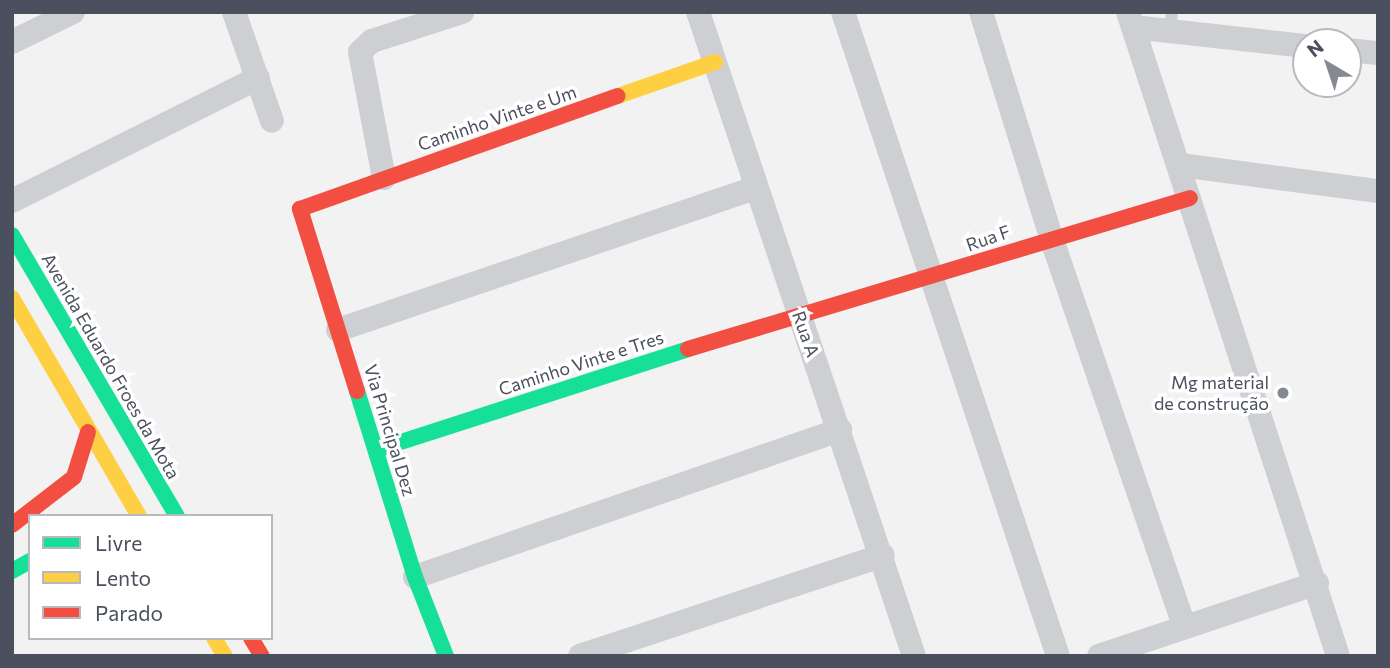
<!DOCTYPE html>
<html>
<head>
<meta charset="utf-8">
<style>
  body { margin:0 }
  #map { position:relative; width:1390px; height:668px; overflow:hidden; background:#f2f2f2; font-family:Commissioner,sans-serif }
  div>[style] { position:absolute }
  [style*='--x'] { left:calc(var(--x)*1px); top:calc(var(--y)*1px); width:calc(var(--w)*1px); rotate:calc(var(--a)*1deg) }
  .lane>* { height:12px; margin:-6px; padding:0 6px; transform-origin:6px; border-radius:6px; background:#cecfd2 }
  .street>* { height:24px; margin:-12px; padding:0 12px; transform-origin:12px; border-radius:12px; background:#cecfd2 }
  .fast>* { height:16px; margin:-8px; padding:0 8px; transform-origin:8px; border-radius:8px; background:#16e098 }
  .slow>* { height:16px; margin:-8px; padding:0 8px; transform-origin:8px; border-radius:8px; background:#ffcf43 }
  .jam>* { height:16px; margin:-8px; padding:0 8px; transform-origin:8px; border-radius:8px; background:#f24e42 }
  .dots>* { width:19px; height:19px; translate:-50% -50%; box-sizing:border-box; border:4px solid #fff; border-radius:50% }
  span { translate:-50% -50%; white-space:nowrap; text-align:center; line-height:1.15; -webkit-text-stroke:7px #fff; paint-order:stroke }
  .street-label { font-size:18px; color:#4a505d }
  .poi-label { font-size:18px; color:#4a505d }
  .right { translate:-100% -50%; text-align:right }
  .frame { position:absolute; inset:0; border:14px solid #4a505d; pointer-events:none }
  .legend { position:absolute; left:28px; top:514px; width:245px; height:126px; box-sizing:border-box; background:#fff; border:2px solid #b7b9be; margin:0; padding:9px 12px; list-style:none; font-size:21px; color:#4a505d }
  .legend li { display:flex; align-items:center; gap:14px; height:35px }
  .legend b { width:35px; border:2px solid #b7b9be }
  .north { position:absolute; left:1292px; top:28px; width:70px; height:70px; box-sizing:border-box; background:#fff; border:2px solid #b7b9be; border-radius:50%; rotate:321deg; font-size:19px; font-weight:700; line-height:28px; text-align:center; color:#4a505d }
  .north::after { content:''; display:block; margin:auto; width:24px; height:32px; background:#858991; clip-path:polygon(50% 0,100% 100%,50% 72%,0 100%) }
</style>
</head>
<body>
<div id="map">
  <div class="lane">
    <i style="--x:1170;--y:31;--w:19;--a:-84"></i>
  </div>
  <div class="street">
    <i style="--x:234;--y:12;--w:115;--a:70.8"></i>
    <i style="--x:698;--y:12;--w:679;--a:71.46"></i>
    <i style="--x:843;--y:12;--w:679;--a:71.54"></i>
    <i style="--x:981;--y:12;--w:236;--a:72.7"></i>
    <i style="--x:1051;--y:237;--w:410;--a:71.1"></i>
    <i style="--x:1128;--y:12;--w:677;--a:71.94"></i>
    <i style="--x:1133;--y:27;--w:174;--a:6.3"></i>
    <i style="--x:12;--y:42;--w:68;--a:-26.2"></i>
    <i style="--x:1348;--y:50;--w:30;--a:6"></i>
    <i style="--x:1180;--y:165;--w:200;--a:7.5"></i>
    <i style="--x:384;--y:178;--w:128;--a:-100.8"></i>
    <i style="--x:360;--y:52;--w:16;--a:-43"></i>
    <i style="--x:372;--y:41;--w:95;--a:-17.9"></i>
    <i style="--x:12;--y:201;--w:275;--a:-26.6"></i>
    <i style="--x:338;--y:330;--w:440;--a:-18.8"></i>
    <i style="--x:415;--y:577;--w:450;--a:-19.1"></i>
    <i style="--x:580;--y:656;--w:319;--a:-18.4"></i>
    <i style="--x:1099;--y:656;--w:230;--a:-18.5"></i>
  </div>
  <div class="fast">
    <i style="--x:12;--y:235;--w:326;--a:59.6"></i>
    <i style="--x:357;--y:391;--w:195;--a:72.7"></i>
    <i style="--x:415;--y:577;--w:85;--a:68.6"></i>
    <i style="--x:376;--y:450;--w:328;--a:-17.9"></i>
    <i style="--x:12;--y:571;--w:21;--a:-29"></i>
  </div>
  <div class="slow">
    <i style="--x:618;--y:96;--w:103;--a:-19.3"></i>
    <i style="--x:12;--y:298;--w:252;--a:59.8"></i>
    <i style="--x:214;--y:638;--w:21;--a:59"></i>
  </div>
  <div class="jam">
    <i style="--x:688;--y:349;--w:524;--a:-16.74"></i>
    <i style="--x:357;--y:391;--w:191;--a:-107.4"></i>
    <i style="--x:300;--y:209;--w:337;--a:-19.6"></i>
    <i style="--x:12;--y:525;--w:78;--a:-37.7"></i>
    <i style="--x:74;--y:477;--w:47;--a:-72.7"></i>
    <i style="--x:251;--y:638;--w:21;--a:59"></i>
  </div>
  <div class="dots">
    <i style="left:1283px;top:393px;background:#858991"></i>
  </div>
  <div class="street-label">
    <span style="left:497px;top:118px;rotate:-19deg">Caminho Vinte e Um</span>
    <span style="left:988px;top:238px;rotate:-19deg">Rua F</span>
    <span style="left:806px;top:334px;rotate:70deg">Rua A</span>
    <span style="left:581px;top:363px;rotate:-18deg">Caminho Vinte e Tres</span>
    <span style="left:111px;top:366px;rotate:60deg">Avenida Eduardo Froes da Mota</span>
    <span style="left:390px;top:430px;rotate:73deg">Via Principal Dez</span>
  </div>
  <div class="poi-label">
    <span class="right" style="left:1269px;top:393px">Mg material<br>de construção</span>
  </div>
  <div class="frame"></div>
  <ul class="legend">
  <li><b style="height:9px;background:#16e098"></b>Livre</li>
  <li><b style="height:9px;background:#ffcf43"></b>Lento</li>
  <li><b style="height:9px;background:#f24e42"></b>Parado</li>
  </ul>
  <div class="north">N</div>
</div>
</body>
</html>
